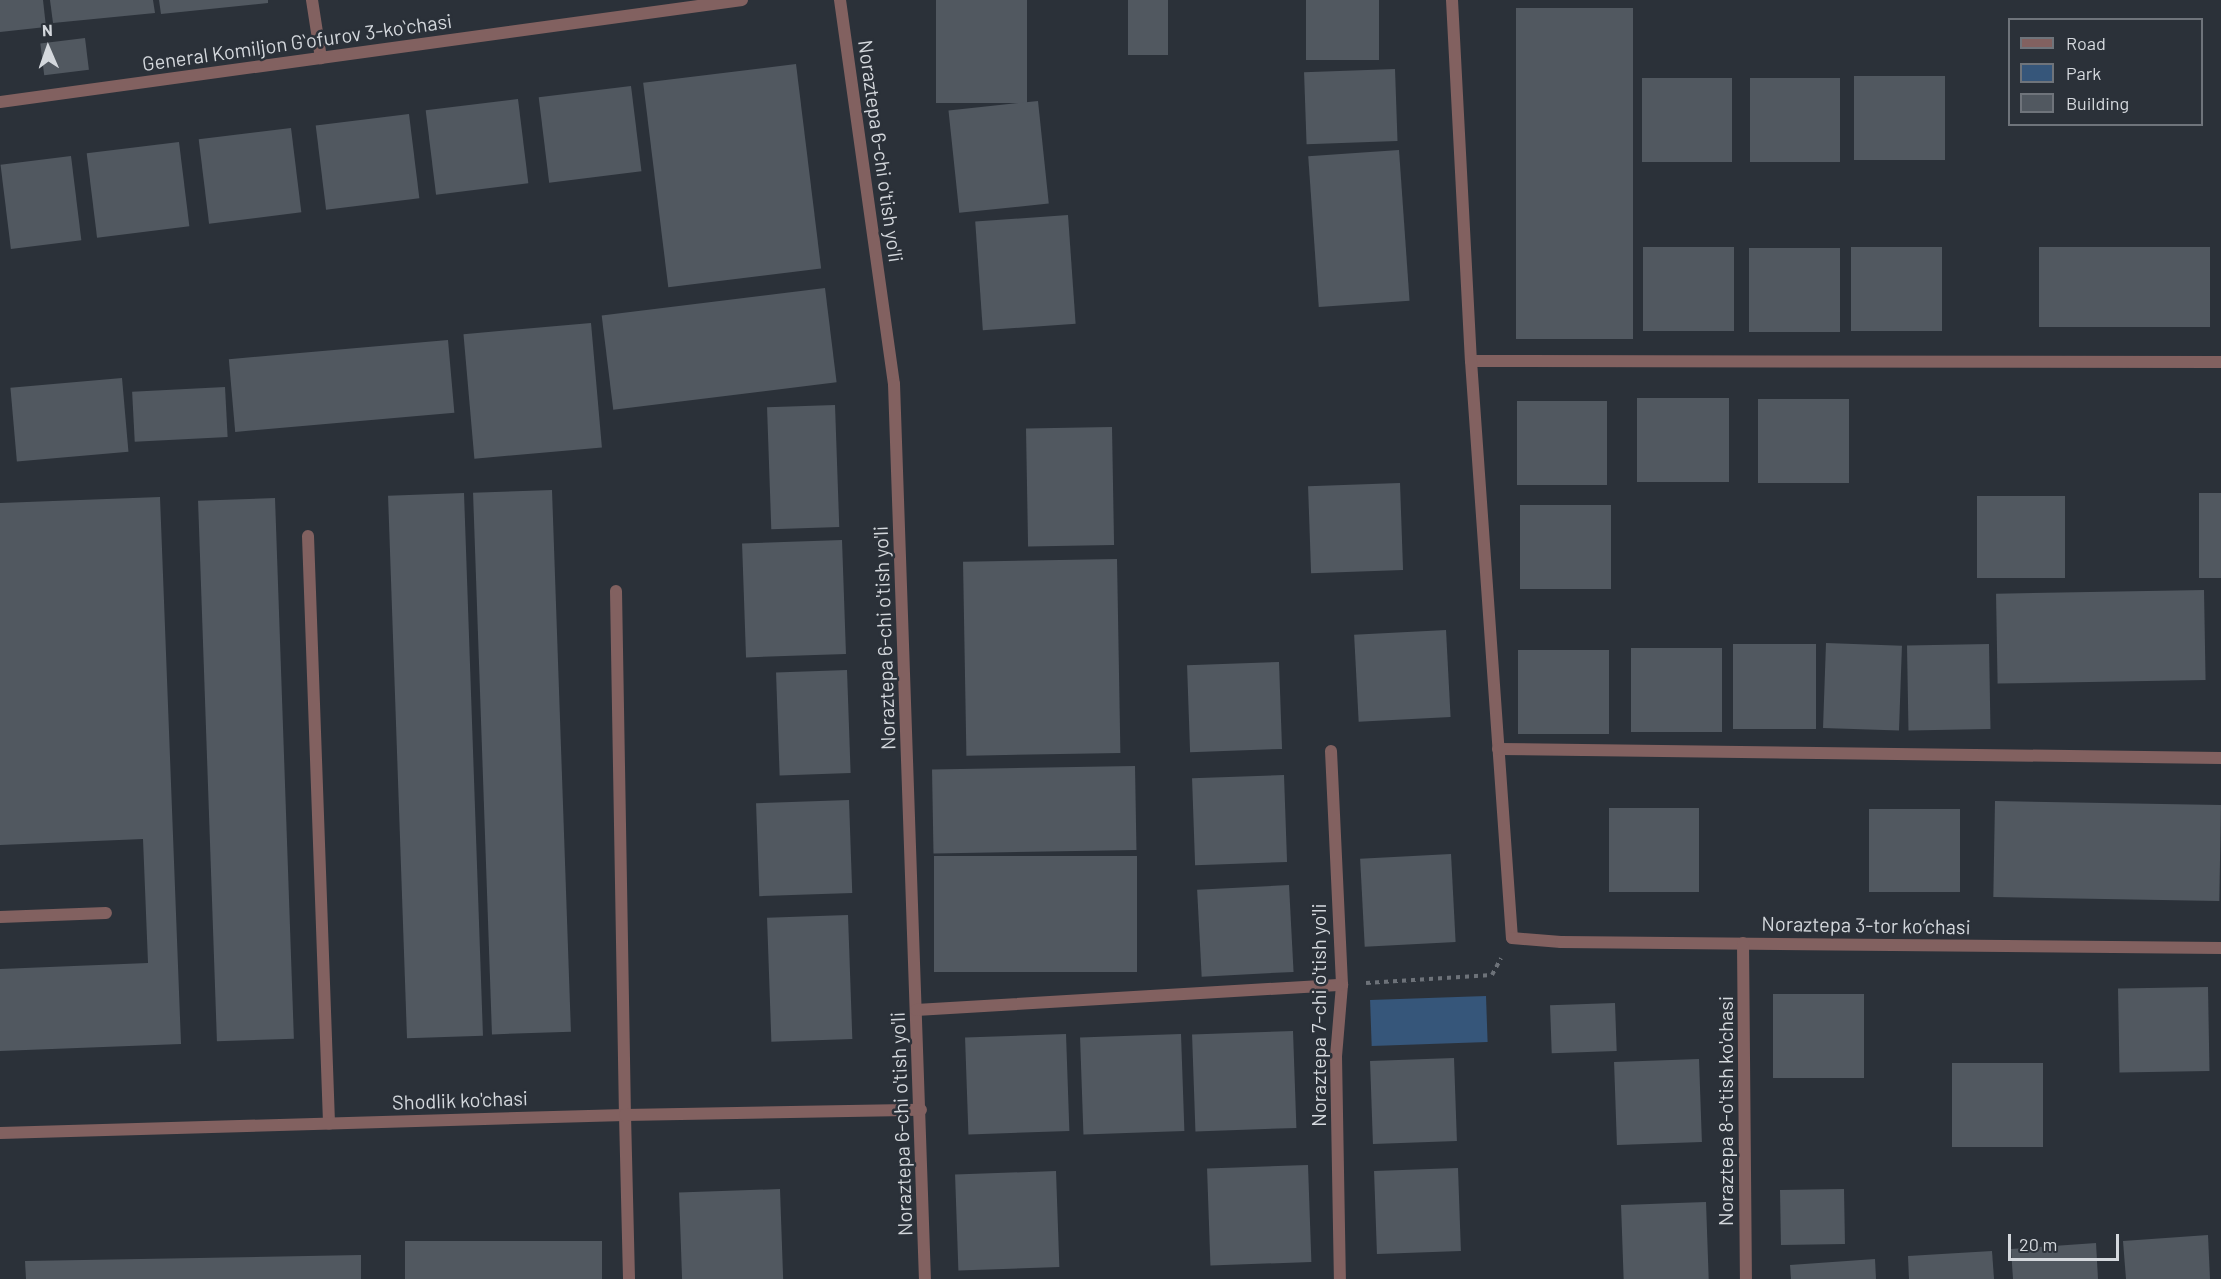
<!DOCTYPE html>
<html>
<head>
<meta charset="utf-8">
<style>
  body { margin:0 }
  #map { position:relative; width:2221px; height:1279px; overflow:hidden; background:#2b3139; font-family:Barlow,sans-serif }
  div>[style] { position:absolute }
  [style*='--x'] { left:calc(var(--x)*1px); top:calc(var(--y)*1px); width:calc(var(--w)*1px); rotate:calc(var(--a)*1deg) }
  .green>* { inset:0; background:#36567a; transform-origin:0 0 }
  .building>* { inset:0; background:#515860; transform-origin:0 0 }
  .path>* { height:4px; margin-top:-2px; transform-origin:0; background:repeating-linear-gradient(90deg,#6d7279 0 4.5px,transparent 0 9px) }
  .service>* { height:12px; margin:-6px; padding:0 6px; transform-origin:6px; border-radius:6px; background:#826160 }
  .minor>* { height:12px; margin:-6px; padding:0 6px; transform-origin:6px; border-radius:6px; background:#826160 }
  span { translate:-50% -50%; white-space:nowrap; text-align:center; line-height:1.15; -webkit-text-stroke:5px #2b3139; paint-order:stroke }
  .street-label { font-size:20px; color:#d4d8dd }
  .legend { position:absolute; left:2008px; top:18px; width:195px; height:108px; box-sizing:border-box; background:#2b3139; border:2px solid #6f747b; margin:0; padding:8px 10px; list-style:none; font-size:18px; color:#d4d8dd }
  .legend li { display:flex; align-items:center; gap:12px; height:30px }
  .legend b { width:30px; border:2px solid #6f747b }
  .north { position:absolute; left:18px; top:18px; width:60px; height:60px; -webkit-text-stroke:4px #2b3139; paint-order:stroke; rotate:358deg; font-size:16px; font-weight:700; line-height:24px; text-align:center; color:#d4d8dd }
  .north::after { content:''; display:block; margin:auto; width:21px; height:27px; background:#d4d8dd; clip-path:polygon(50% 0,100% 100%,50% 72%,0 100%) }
  .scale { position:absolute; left:2008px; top:1234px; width:111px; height:27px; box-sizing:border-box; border:3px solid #d4d8dd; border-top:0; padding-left:8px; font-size:18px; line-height:21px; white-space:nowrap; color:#d4d8dd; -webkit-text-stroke:4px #2b3139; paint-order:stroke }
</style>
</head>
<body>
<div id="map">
  <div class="green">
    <i style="left:1486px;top:996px;width:46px;height:116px;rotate:88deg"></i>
  </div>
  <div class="building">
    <i style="clip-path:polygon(0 0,43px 0,46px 27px,0 32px)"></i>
    <i style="clip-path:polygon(50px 0,153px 0,155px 13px,53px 23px)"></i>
    <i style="clip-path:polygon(159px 0,268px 0,268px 3px,161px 14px)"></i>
    <i style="left:936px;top:0;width:91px;height:103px"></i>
    <i style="left:1128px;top:0;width:40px;height:55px"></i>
    <i style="left:1306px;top:0;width:73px;height:60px"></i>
    <i style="left:1516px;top:8px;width:117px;height:331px"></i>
    <i style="left:85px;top:38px;width:32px;height:45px;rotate:83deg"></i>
    <i style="left:796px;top:64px;width:206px;height:154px;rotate:83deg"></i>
    <i style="left:1395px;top:69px;width:72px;height:91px;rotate:88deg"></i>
    <i style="left:1945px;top:76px;width:84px;height:91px;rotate:90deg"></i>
    <i style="left:1642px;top:78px;width:90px;height:84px"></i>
    <i style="left:1840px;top:78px;width:84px;height:90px;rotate:90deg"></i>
    <i style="left:631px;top:86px;width:86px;height:93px;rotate:83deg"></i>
    <i style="left:518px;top:99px;width:85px;height:93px;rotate:83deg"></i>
    <i style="left:1038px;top:101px;width:103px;height:90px;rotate:84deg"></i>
    <i style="left:409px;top:114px;width:85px;height:94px;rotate:83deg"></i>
    <i style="left:291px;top:128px;width:85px;height:93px;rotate:83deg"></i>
    <i style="left:179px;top:142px;width:85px;height:93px;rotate:83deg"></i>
    <i style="left:1399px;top:150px;width:151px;height:91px;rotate:86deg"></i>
    <i style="left:71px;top:156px;width:85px;height:71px;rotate:83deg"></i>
    <i style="left:1068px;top:215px;width:109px;height:93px;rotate:86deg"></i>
    <i style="left:1643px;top:247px;width:91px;height:84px"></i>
    <i style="left:1851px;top:247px;width:91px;height:84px"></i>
    <i style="left:2039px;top:247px;width:171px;height:80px"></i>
    <i style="left:1749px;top:248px;width:91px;height:84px"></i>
    <i style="left:825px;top:288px;width:95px;height:225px;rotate:83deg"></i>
    <i style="left:591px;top:323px;width:125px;height:128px;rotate:85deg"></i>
    <i style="left:448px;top:340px;width:73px;height:220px;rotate:85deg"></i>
    <i style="left:122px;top:378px;width:74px;height:112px;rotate:85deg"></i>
    <i style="left:225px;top:387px;width:50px;height:93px;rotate:87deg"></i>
    <i style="left:1729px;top:398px;width:84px;height:92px;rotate:90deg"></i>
    <i style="left:1758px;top:399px;width:91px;height:84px"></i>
    <i style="left:1517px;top:401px;width:90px;height:84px"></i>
    <i style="left:835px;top:405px;width:122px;height:68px;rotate:88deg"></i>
    <i style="left:1112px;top:427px;width:118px;height:86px;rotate:89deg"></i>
    <i style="left:1400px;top:483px;width:87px;height:92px;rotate:88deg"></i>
    <i style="left:552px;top:490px;width:542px;height:79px;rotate:88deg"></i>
    <i style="left:464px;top:493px;width:543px;height:76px;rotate:88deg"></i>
    <i style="left:2199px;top:493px;width:22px;height:85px"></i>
    <i style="left:2065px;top:496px;width:82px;height:88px;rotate:90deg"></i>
    <i style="clip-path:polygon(160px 497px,181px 1044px,0 1051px,0 969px,148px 963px,143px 839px,0 845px,0 503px)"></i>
    <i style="left:275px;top:498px;width:541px;height:77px;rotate:88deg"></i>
    <i style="left:1611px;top:505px;width:84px;height:91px;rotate:90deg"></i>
    <i style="left:842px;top:540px;width:114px;height:100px;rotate:88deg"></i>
    <i style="left:1117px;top:559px;width:194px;height:154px;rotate:89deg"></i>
    <i style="left:2204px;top:590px;width:90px;height:208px;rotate:89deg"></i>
    <i style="left:1446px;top:630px;width:87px;height:92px;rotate:87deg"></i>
    <i style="left:1826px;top:643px;width:76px;height:85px;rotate:2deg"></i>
    <i style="left:1733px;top:644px;width:83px;height:85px"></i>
    <i style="left:1989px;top:644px;width:85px;height:82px;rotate:89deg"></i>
    <i style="left:1631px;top:648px;width:91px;height:84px"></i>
    <i style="left:1518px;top:650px;width:91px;height:84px"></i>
    <i style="left:1279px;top:662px;width:87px;height:92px;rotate:88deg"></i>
    <i style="left:847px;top:670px;width:103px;height:71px;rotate:88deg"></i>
    <i style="left:1135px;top:766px;width:84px;height:203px;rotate:89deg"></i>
    <i style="left:1284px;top:775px;width:87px;height:92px;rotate:88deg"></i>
    <i style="left:849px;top:800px;width:93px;height:93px;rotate:88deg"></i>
    <i style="left:1995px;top:801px;width:226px;height:96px;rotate:1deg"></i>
    <i style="left:1609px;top:808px;width:90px;height:84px"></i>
    <i style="left:1869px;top:809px;width:91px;height:83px"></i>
    <i style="left:1451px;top:854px;width:88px;height:91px;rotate:87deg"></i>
    <i style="left:1137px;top:856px;width:116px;height:203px;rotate:90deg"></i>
    <i style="left:1289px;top:885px;width:87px;height:92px;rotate:87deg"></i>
    <i style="left:848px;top:915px;width:124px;height:81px;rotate:88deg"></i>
    <i style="left:2208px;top:987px;width:84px;height:90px;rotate:89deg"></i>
    <i style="left:1773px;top:994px;width:91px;height:84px"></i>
    <i style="left:1615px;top:1003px;width:48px;height:65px;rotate:88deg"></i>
    <i style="left:1293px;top:1031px;width:97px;height:101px;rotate:88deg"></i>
    <i style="left:1066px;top:1034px;width:97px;height:101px;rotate:88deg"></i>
    <i style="left:1181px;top:1034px;width:97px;height:101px;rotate:88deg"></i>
    <i style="left:1454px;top:1058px;width:83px;height:84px;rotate:88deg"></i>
    <i style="left:1699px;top:1059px;width:83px;height:85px;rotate:88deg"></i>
    <i style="left:1952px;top:1063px;width:91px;height:84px"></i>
    <i style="left:1308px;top:1165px;width:97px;height:101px;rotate:88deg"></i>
    <i style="left:1458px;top:1168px;width:83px;height:84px;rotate:88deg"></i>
    <i style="left:1056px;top:1171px;width:96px;height:101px;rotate:88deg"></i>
    <i style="left:780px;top:1189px;width:90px;height:101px;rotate:88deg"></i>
    <i style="left:1844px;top:1189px;width:55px;height:64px;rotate:89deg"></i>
    <i style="left:1706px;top:1202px;width:77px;height:85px;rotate:88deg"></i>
    <i style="clip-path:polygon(2208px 1235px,2210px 1279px,2126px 1279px,2123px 1241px)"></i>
    <i style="left:405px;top:1241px;width:197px;height:38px"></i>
    <i style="clip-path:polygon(2096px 1243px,2098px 1279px,2013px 1279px,2011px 1249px)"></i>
    <i style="clip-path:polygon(1992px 1251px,1994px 1279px,1909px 1279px,1908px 1256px)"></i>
    <i style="clip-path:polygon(361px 1255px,361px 1279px,26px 1279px,25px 1261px)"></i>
    <i style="clip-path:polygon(1875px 1259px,1876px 1279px,1791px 1279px,1790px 1265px)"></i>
  </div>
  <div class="path">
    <i style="--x:1366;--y:983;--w:126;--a:-3.6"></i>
    <i style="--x:1492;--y:975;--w:19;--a:-62"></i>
  </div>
  <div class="service">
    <i style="--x:1471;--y:361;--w:750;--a:0.08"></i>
    <i style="--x:308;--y:536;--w:588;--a:87.95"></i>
    <i style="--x:616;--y:591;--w:524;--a:89.02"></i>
    <i style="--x:0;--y:917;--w:106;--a:-2.2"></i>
  </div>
  <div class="minor">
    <i style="--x:312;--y:0;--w:59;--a:81.2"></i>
    <i style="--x:840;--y:0;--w:388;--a:82"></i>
    <i style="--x:894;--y:384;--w:896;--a:88.02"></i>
    <i style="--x:1452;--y:0;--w:361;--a:87"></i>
    <i style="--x:1471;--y:361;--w:578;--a:85.94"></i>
    <i style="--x:1512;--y:938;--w:49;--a:4.7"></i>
    <i style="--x:1561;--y:942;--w:660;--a:0.52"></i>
    <i style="--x:0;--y:102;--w:749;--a:-7.83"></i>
    <i style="--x:1498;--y:749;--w:723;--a:0.71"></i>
    <i style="--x:1331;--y:751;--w:234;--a:87.3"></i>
    <i style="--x:1342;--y:985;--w:71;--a:94.8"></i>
    <i style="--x:1336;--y:1056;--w:223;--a:89"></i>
    <i style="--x:1743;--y:943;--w:336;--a:89.5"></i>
    <i style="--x:916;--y:1010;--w:427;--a:-3.4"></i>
    <i style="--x:625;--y:1115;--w:164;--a:88.6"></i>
    <i style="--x:0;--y:1133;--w:625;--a:-1.65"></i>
    <i style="--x:625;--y:1115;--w:296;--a:-1"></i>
  </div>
  <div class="street-label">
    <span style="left:297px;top:42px;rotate:-8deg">General Komiljon Gʻofurov 3-koʻchasi</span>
    <span style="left:881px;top:151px;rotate:82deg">Noraztepa 6-chi o'tish yo'li</span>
    <span style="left:884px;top:638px;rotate:-92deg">Noraztepa 6-chi o'tish yo'li</span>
    <span style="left:1866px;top:925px;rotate:1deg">Noraztepa 3-tor ko‘chasi</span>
    <span style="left:1318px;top:1015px;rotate:-90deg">Noraztepa 7-chi o'tish yo'li</span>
    <span style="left:460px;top:1100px;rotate:-2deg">Shodlik ko'chasi</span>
    <span style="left:1725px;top:1111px;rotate:-90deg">Noraztepa 8-o'tish ko'chasi</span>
    <span style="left:901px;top:1124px;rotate:-92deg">Noraztepa 6-chi o'tish yo'li</span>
  </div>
  <ul class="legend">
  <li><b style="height:8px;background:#826160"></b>Road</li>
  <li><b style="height:16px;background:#36567a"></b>Park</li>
  <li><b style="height:16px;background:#515860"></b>Building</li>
  </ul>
  <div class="north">N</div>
  <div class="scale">20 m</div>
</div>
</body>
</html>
